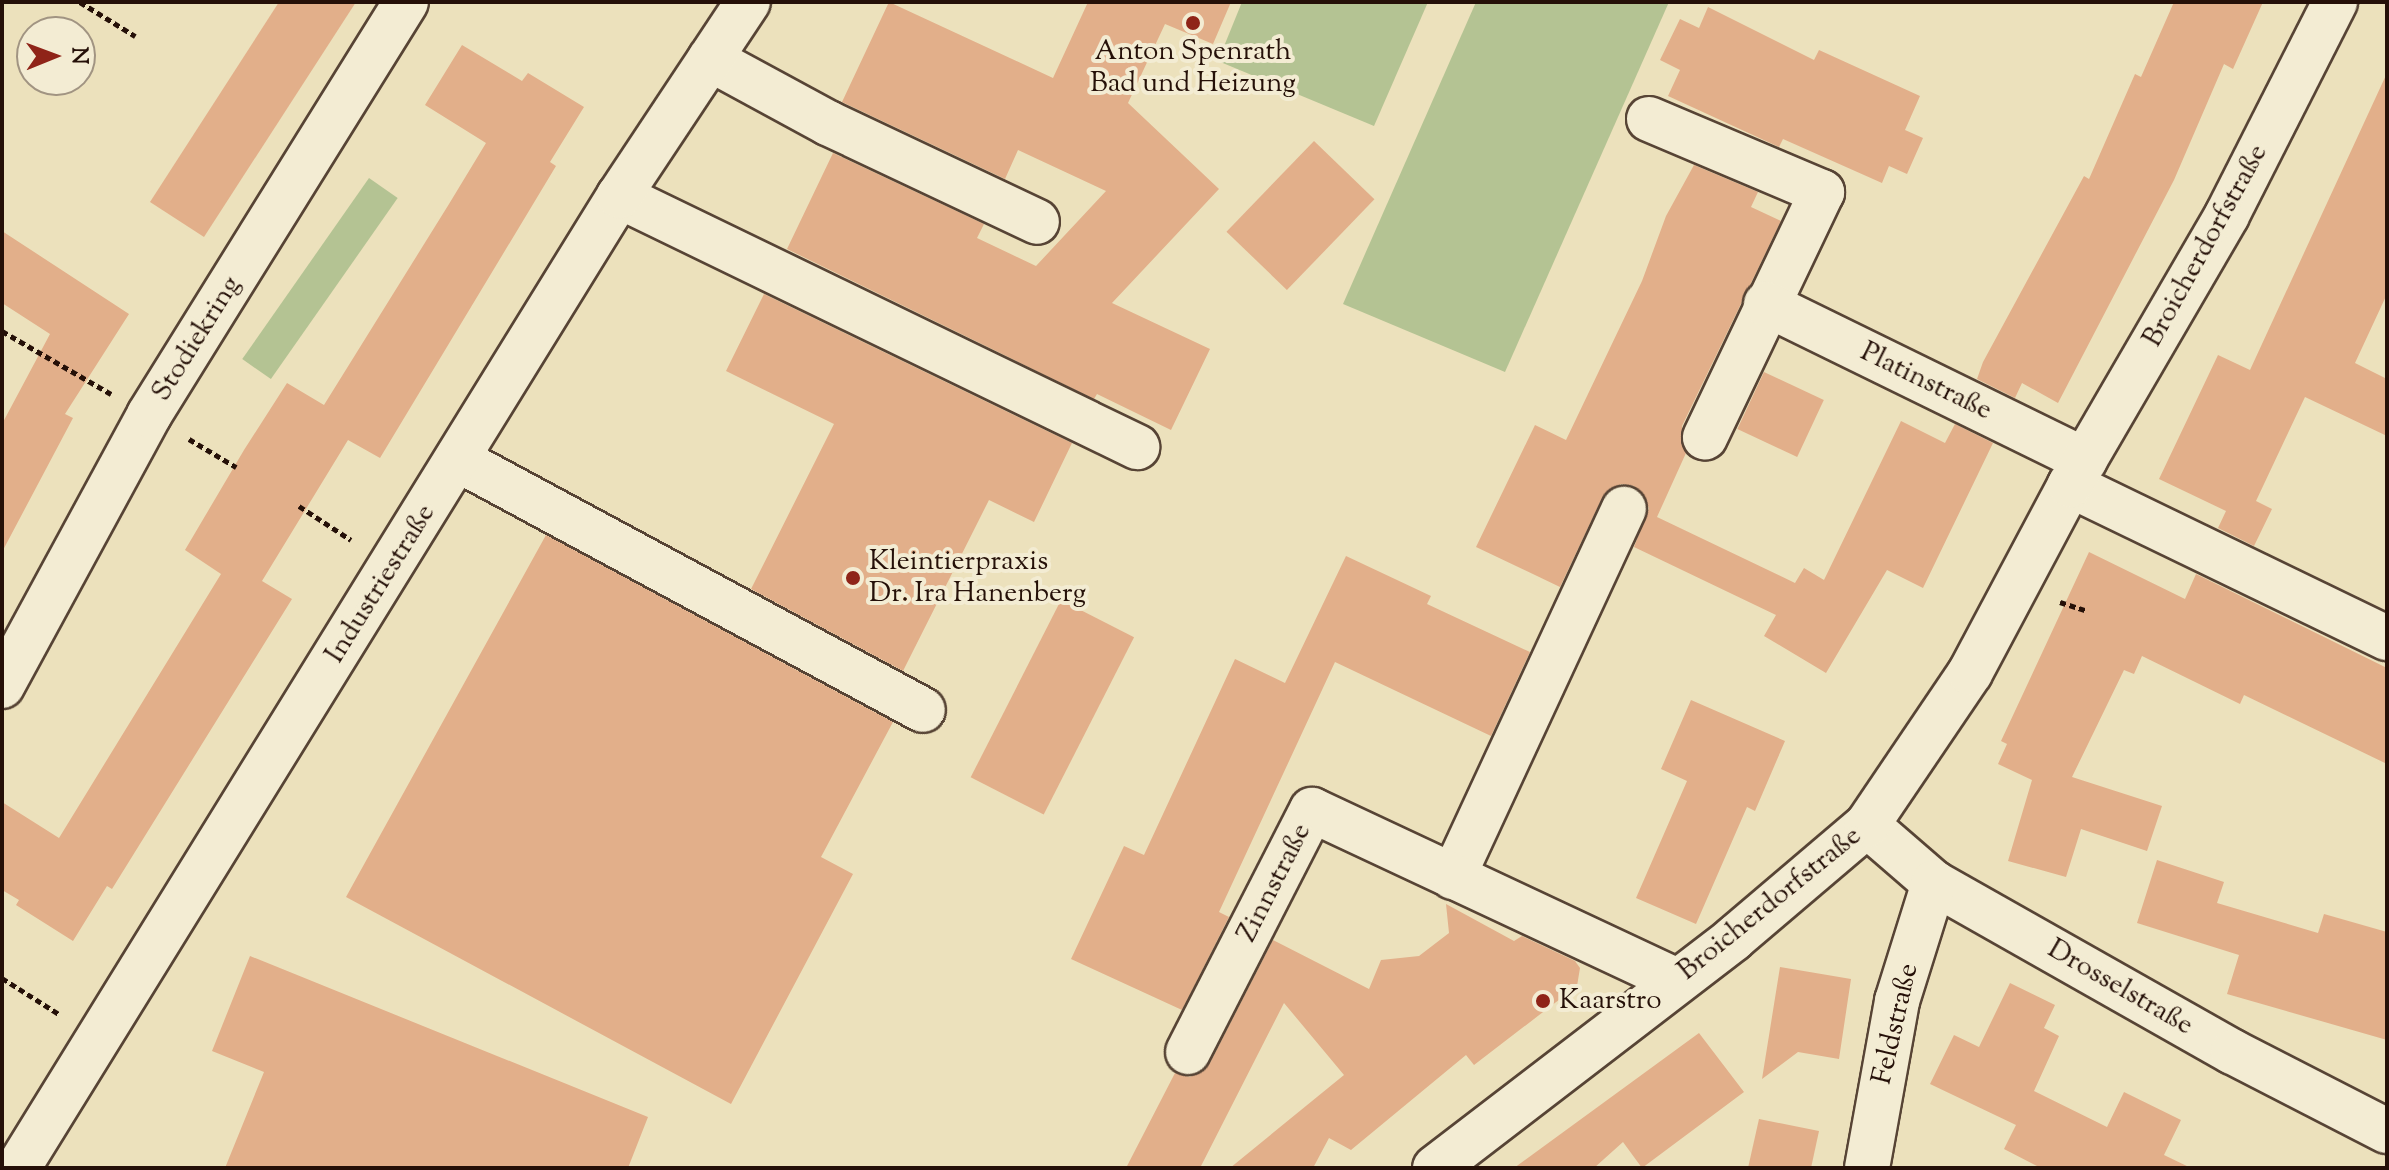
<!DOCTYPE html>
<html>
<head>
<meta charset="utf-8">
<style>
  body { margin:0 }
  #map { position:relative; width:2389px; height:1170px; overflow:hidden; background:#ece1bc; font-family:"Sorts Mill Goudy",serif }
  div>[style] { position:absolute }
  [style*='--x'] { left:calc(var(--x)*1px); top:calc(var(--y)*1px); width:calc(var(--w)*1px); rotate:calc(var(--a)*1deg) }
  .green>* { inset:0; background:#b4c393; transform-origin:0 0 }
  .building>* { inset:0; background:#e2af8a; transform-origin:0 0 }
  .path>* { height:5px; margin-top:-2.5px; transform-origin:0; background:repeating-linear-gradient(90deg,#251008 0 6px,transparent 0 10px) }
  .roads { filter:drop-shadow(2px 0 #574435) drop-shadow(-2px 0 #574435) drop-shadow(0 2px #574435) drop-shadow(0 -2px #574435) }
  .minor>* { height:44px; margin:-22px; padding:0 22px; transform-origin:22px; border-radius:22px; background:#f3ecd3 }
  .dots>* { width:22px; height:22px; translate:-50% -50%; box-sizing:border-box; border:4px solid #f3ecd3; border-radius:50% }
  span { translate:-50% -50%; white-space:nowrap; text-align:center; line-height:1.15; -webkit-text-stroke:8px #f3ecd3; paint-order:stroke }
  .poi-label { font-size:28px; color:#251008 }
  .left { translate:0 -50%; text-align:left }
  .street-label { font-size:28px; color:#251008 }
  .frame { position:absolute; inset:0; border:4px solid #251008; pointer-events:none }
  .north { position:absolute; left:16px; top:16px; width:80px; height:80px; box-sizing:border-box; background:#f3ecd3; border:2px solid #a19482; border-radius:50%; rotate:89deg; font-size:22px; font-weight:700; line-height:32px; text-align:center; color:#251008 }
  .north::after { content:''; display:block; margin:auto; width:28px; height:36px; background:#8f2418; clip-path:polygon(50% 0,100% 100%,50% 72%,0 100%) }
</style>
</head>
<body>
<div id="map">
  <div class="green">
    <i style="clip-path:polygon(1242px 2px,1428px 2px,1374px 126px,1218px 61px)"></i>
    <i style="clip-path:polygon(1476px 2px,1669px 2px,1505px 372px,1343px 304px)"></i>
    <i style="left:369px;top:178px;width:35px;height:221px;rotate:35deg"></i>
  </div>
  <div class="building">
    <i style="clip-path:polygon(279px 2px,356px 2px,204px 237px,150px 202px)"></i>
    <i style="clip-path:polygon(889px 2px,1053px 78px,1088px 2px,1231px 2px,1213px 44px,1165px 24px,1128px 103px,1219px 189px,1112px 303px,1210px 349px,1171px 430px,1097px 394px,1094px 399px,787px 249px,833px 153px,984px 224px,977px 238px,1036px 266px,1106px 191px,1018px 150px,1005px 179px,842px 102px)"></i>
    <i style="clip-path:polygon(2174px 2px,2263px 2px,2233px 69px,2224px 64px,2174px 180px,2058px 403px,2022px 383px,2015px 398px,1977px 379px,1983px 362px,2084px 176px,2089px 179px,2135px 74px,2141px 77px)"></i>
    <i style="clip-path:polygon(1708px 7px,1814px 60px,1819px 50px,1920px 96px,1905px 130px,1923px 138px,1907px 174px,1889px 166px,1882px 183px,1783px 139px,1779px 147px,1668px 96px,1680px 70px,1660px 60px,1680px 19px,1699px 28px)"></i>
    <i style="clip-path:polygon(462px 45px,522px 81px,528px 73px,584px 107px,550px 162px,556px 166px,380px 458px,348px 440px,262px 581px,292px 599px,112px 889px,107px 886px,73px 941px,16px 905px,19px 900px,2px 890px,2px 802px,59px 838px,221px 574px,185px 550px,244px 450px,287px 383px,324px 405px,449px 204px,486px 143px,425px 105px)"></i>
    <i style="clip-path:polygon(2387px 73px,2387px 294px,2355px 363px,2387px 379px,2387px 436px,2305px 397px,2256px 501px,2272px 509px,2254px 546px,2218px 528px,2226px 511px,2159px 479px,2218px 355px,2250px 370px)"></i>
    <i style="left:1314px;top:141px;width:84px;height:126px;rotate:44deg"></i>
    <i style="clip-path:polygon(1694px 165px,1758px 192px,1751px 207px,1781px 221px,1682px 426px,1686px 453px,1657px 517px,1795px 583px,1804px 568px,1824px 580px,1901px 421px,1945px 443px,1955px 424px,1993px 443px,1923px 588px,1887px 570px,1826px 673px,1764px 636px,1776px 615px,1634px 547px,1649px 508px,1634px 486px,1621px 484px,1602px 498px,1560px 587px,1476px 547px,1535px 425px,1566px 440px,1642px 281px,1666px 216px)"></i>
    <i style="clip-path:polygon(2px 231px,129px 314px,65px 414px,73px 418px,2px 552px,2px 424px,50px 334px,2px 303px)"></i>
    <i style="clip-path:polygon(764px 294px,1072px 443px,1034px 522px,989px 500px,903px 671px,751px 589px,834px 424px,726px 371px)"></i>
    <i style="left:1764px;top:372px;width:66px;height:63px;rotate:25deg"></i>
    <i style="clip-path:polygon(546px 535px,893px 722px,821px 857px,853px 874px,731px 1104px,346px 897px)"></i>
    <i style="clip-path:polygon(2089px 552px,2185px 599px,2196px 574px,2387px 668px,2387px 764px,2244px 695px,2240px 704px,2142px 656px,2134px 674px,2124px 670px,2072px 777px,2162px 806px,2147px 851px,2081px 829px,2066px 877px,2008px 861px,2032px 780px,1998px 764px,2007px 744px,2001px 741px)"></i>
    <i style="clip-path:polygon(1346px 556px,1431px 596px,1427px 604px,1530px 652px,1491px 736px,1335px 662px,1219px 912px,1229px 917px,1182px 1010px,1071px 959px,1124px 846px,1144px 855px,1235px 659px,1285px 683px)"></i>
    <i style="left:1061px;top:600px;width:82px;height:199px;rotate:27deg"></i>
    <i style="clip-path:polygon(1691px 700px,1785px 741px,1755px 811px,1747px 807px,1696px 924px,1636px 898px,1687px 781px,1661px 769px)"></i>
    <i style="clip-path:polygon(2157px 860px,2224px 882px,2217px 903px,2318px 933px,2324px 914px,2387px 932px,2387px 1040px,2227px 994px,2239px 955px,2137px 923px)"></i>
    <i style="clip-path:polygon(1446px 904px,1514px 941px,1522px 936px,1575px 961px,1580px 968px,1577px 986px,1474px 1065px,1466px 1055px,1351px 1150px,1329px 1138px,1313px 1168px,1230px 1168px,1344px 1075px,1284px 1003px,1200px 1168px,1126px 1168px,1175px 1073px,1190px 1077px,1210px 1063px,1273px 940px,1369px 989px,1381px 960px,1419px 956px,1449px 933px)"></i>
    <i style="clip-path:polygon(250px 956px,648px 1117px,628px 1168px,225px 1168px,264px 1072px,212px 1051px)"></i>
    <i style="clip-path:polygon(1780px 967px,1851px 979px,1839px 1059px,1798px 1052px,1762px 1079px)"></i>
    <i style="clip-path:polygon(2010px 983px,2055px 1005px,2044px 1028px,2059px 1036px,2034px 1091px,2107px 1127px,2124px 1092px,2181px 1120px,2164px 1155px,2191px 1168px,2041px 1168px,2004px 1149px,2016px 1125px,1930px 1084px,1954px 1035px,1979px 1047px)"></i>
    <i style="clip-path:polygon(1699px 1033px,1744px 1092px,1642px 1168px,1623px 1142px,1594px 1168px,1514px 1168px)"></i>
    <i style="clip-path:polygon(1759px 1119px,1819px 1131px,1811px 1168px,1748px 1168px)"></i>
  </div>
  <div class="path">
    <i style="--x:80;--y:2;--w:65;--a:31.7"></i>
    <i style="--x:2;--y:331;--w:126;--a:30"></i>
    <i style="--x:189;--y:439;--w:55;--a:30.8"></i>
    <i style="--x:299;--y:506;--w:62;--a:33.2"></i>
    <i style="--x:2060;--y:602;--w:28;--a:18"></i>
    <i style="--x:2;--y:978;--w:67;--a:32.3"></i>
  </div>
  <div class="roads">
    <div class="minor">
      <i style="--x:710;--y:59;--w:134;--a:28.5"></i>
      <i style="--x:828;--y:123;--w:231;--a:25.3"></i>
      <i style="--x:1649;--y:119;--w:188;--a:22.9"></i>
      <i style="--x:1822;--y:192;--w:272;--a:115.5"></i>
      <i style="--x:619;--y:196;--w:576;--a:25.85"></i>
      <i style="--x:1766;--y:304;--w:355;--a:26.1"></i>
      <i style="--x:457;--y:459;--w:529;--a:28.31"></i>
      <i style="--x:2070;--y:485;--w:352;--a:25.8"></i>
      <i style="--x:2;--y:686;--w:308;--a:-61.5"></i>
      <i style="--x:149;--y:415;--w:486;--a:-58.1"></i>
      <i style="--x:1867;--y:825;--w:89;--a:40.9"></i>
      <i style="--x:1934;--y:883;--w:343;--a:29.5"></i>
      <i style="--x:2233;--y:1052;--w:173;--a:27.2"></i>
      <i style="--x:1453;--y:877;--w:406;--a:-65.1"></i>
      <i style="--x:1188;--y:1052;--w:272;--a:-62.9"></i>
      <i style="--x:1312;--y:810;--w:403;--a:25.1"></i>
      <i style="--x:18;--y:1168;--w:1143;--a:-58.27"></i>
      <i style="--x:619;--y:196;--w:233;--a:-56.4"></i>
      <i style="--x:1435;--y:1168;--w:376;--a:-37.5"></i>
      <i style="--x:1733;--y:939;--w:176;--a:-40.4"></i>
      <i style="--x:1867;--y:825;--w:184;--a:-55.9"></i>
      <i style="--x:1970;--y:673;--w:213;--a:-62"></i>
      <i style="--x:2070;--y:485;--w:312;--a:-59.8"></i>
      <i style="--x:2227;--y:215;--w:239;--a:-63.1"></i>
      <i style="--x:1867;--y:1168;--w:170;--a:-79.8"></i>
      <i style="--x:1897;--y:1001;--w:124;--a:-72.6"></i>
    </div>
  </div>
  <div class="dots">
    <i style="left:1193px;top:23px;background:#8f2418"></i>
    <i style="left:853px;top:578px;background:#8f2418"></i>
    <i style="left:1543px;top:1001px;background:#8f2418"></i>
  </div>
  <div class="poi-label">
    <span style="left:1193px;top:68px">Anton Spenrath<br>Bad und Heizung</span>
    <span class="left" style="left:869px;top:578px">Kleintierpraxis<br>Dr. Ira Hanenberg</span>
    <span class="left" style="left:1559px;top:1001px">Kaarstro</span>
  </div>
  <div class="street-label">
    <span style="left:2206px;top:246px;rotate:-61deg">Broicherdorfstraße</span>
    <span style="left:197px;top:339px;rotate:-58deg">Stodiekring</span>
    <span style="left:1926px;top:382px;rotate:26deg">Platinstraße</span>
    <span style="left:381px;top:584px;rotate:-58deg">Industriestraße</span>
    <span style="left:1275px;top:883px;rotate:-63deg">Zinnstraße</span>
    <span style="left:1770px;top:904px;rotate:-39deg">Broicherdorfstraße</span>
    <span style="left:2120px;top:988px;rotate:30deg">Drosselstraße</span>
    <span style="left:1896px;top:1024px;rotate:-77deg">Feldstraße</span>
  </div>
  <div class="frame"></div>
  <div class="north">N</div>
</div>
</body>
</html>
